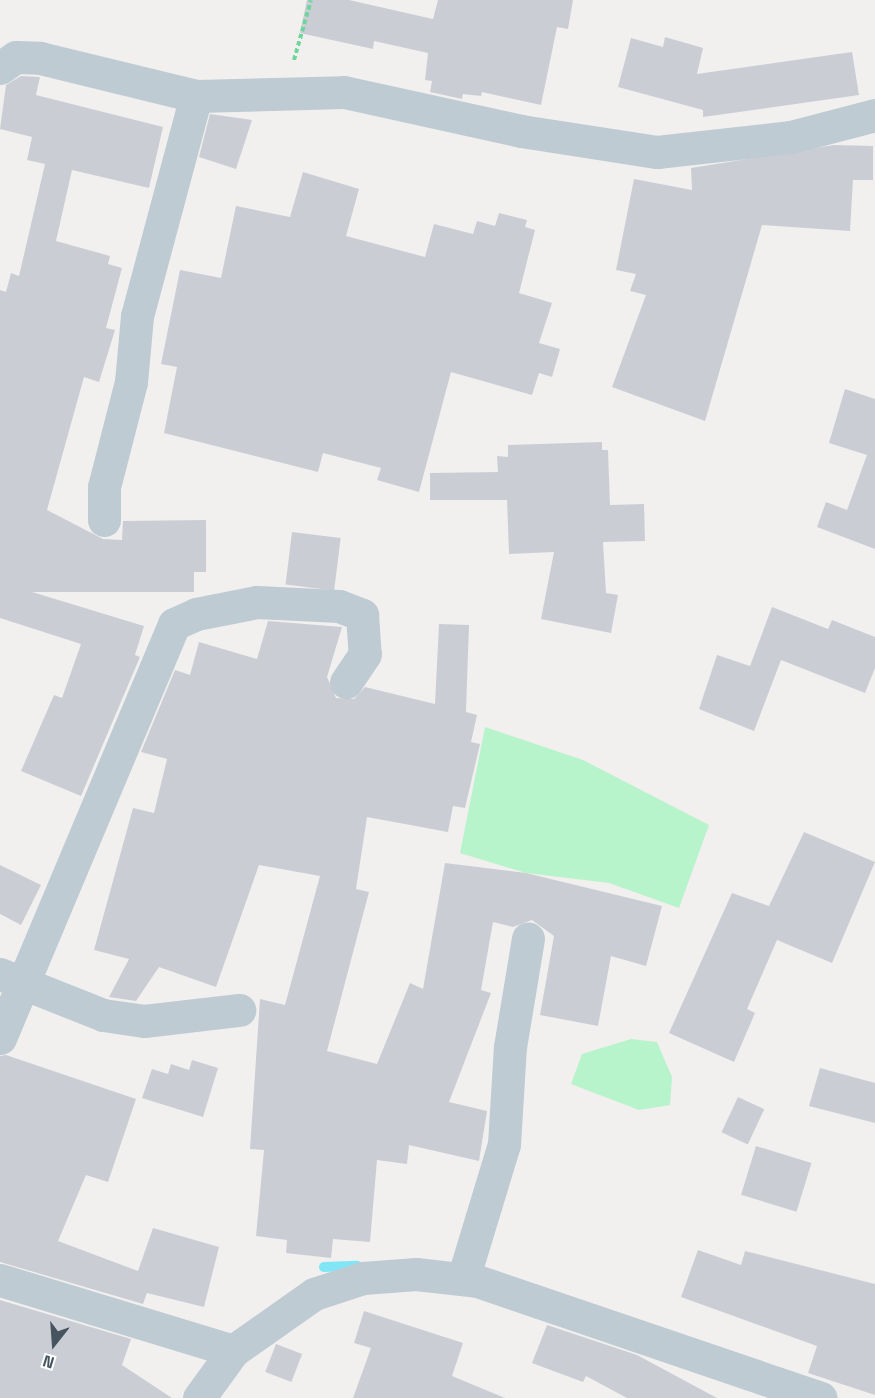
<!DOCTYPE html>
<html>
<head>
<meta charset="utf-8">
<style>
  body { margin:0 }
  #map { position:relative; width:875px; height:1398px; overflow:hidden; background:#f2efef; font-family:"Space Grotesk",sans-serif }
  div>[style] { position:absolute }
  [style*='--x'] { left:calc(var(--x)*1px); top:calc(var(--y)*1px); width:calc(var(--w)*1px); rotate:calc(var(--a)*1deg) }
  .green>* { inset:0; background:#b8f4cb }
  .stream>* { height:10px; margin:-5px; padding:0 5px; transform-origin:5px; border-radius:5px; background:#80e6f6 }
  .building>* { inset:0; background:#caced4; transform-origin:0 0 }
  .path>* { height:4px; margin-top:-2px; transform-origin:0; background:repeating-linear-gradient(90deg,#6cd69b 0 4.5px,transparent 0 7.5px) }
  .minor>* { height:33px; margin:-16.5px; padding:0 16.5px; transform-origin:16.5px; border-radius:16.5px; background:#becbd3 }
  span { translate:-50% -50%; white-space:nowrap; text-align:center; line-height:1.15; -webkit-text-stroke:6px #fff; paint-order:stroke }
  .north { position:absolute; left:24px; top:1314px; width:60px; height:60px; -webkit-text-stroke:4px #fff; paint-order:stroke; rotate:197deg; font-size:16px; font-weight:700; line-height:24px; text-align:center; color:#45545f }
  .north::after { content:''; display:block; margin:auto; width:21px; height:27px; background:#45545f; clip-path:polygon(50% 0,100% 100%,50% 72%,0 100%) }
</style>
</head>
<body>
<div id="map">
  <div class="green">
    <i style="clip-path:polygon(485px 727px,583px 760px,709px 825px,679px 908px,609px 883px,526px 873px,460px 853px)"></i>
    <i style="clip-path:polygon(631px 1039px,657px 1042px,672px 1077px,670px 1105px,639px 1110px,571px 1084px,582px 1054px)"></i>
  </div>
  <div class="stream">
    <i style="--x:324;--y:1267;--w:33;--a:-2"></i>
  </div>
  <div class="building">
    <i style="clip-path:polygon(307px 0,349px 0,433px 19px,438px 0,573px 0,568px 29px,557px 27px,541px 105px,482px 92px,481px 96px,463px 94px,462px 99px,430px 92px,432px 81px,425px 80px,428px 53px,374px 41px,373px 49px,300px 33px)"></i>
    <i style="clip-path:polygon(665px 37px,703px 48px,697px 74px,852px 52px,859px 95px,703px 117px,703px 110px,618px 87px,631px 38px,663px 47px)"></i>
    <i style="clip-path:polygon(21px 76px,40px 77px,36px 95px,163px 127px,149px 188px,72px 170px,56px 241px,110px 256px,108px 264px,122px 268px,106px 328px,115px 330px,99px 382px,84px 377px,47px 510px,103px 539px,122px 540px,123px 521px,206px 520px,206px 572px,194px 572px,194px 592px,32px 592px,144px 626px,135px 655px,140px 657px,81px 796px,21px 771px,54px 695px,62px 698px,81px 644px,0 618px,0 290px,6px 292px,11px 273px,19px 276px,45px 164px,27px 160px,32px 137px,0 129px,6px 85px)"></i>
    <i style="clip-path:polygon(210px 114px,252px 120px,236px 169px,199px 157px)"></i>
    <i style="clip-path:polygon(834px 145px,873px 146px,873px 180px,853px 180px,850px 231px,762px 225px,705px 421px,612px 387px,646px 295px,630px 291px,636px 274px,616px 270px,634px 179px,692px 190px,691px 168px)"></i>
    <i style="clip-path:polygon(303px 172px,359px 189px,346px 236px,425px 257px,434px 224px,473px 234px,477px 221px,495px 226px,499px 213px,527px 220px,525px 227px,535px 230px,519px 293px,552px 303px,539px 343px,560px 349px,552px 377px,539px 373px,532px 395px,451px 372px,419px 492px,377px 480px,381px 468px,323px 453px,318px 472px,164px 433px,177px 367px,161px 364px,180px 270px,221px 278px,236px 206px,290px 217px)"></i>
    <i style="clip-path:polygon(845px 389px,875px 399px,875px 549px,817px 527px,826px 502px,847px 510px,867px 455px,829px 443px)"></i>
    <i style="clip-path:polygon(602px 442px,602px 450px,608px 450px,610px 505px,644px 504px,645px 541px,603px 542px,606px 593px,618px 595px,611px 633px,541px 619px,554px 552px,509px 554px,507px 500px,430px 500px,430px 473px,498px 472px,497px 456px,508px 457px,508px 445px)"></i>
    <i style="left:292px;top:532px;width:49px;height:53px;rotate:7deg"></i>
    <i style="clip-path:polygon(772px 607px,828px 629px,832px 620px,875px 637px,875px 668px,865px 693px,781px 660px,754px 731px,699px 709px,717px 655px,750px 666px)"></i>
    <i style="clip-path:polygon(268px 621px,342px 627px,327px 677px,336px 698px,354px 699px,365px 687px,435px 704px,439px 624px,469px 625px,466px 712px,477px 715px,471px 742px,480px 744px,465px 808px,453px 806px,448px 832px,367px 817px,356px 889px,369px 892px,327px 1051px,377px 1064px,410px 983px,423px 989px,445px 863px,526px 873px,662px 906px,646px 966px,611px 956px,598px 1026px,540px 1015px,554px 936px,532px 920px,513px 927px,493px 922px,481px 990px,491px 993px,449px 1102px,487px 1111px,479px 1161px,409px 1145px,407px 1164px,377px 1160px,370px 1242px,333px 1239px,331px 1258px,286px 1253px,287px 1240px,256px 1236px,264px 1150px,250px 1149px,260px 999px,285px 1005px,320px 876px,259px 865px,216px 987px,159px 967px,136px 1001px,109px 997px,129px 959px,94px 950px,133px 808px,154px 813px,167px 759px,141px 752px,175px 670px,190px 675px,199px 642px,257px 659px)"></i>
    <i style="clip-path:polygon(804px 832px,875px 862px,832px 963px,777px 940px,747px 1009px,755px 1013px,734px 1062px,669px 1033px,732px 893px,769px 906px)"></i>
    <i style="clip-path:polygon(0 865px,41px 885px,21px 925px,0 914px)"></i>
    <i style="clip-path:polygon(6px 1055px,136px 1099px,108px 1182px,86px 1175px,58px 1241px,138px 1271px,153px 1228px,219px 1247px,204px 1307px,147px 1293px,143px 1304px,0 1262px,0 1056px)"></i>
    <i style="clip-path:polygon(192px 1060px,218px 1068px,203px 1117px,142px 1098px,152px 1069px,168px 1074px,171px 1064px,189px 1070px)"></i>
    <i style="clip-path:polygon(820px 1068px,875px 1083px,875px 1123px,809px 1106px)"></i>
    <i style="left:738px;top:1097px;width:29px;height:39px;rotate:25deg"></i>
    <i style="left:756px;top:1146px;width:58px;height:51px;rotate:17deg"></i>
    <i style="clip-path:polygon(698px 1250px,741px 1265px,745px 1251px,875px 1284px,875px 1395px,808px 1373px,817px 1346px,681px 1297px)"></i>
    <i style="clip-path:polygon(0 1300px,131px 1339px,122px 1365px,172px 1398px,0 1398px)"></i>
    <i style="clip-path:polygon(364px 1311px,463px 1343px,452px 1376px,505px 1398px,353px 1398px,371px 1348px,354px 1343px)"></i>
    <i style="clip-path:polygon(547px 1325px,637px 1355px,717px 1398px,627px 1398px,586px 1376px,583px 1382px,532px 1363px)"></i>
    <i style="left:276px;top:1344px;width:28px;height:30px;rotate:21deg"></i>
  </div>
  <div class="path">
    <i style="--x:294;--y:60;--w:62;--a:-74.2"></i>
  </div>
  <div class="minor">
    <i style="--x:0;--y:68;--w:19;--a:-35"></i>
    <i style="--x:16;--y:57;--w:24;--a:2"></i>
    <i style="--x:40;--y:58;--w:161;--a:13.7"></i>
    <i style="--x:196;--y:96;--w:148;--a:-1.5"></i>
    <i style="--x:344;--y:92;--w:181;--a:12.4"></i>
    <i style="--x:521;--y:131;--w:138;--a:8.8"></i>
    <i style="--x:657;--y:152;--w:135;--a:-6.4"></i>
    <i style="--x:791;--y:137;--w:87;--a:-14.7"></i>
    <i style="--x:104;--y:520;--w:33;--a:-90"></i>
    <i style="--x:104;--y:487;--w:108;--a:-75.6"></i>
    <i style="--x:131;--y:382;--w:66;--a:-84.8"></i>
    <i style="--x:137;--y:316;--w:228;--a:-75"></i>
    <i style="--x:0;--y:974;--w:111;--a:21.7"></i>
    <i style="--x:103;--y:1015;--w:41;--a:8.3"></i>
    <i style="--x:144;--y:1021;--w:96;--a:-6.6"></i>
    <i style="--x:0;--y:1038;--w:449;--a:-67.2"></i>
    <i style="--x:174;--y:624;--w:24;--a:-24"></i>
    <i style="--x:196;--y:614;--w:62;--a:-11.1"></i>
    <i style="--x:257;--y:602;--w:82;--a:2.8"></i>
    <i style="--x:339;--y:606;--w:25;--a:21"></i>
    <i style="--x:362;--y:615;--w:39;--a:86"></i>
    <i style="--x:365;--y:654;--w:34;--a:124"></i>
    <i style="--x:463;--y:1279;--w:141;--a:-73.1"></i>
    <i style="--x:504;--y:1144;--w:97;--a:-86.5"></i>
    <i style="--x:510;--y:1047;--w:110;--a:-80.6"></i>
    <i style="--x:0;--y:1280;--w:244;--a:16.9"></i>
    <i style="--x:199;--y:1398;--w:58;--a:-54.1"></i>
    <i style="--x:233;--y:1351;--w:99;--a:-35.1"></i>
    <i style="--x:314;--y:1294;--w:52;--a:-18.1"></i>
    <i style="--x:363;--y:1278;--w:53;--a:-4.3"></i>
    <i style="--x:416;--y:1274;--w:61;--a:6.5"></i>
    <i style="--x:477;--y:1281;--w:363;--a:18.8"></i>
  </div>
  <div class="north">N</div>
</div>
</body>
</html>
